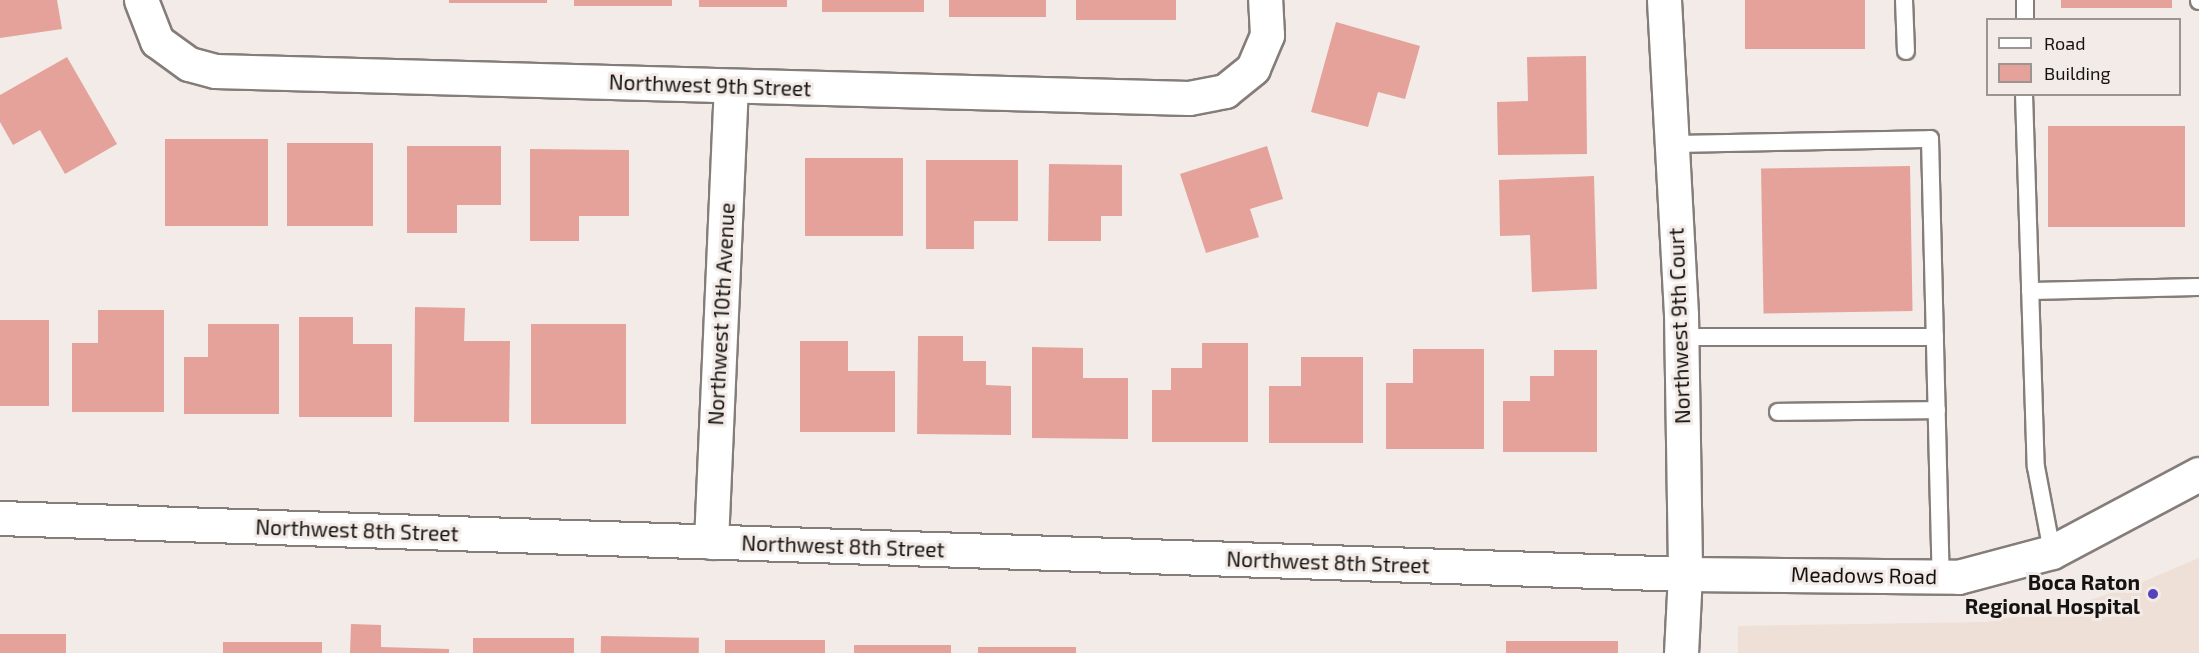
<!DOCTYPE html>
<html>
<head>
<meta charset="utf-8">
<style>
  body { margin:0 }
  #map { position:relative; width:2199px; height:653px; overflow:hidden; background:#f3ebe7; font-family:"Exo 2",sans-serif }
  div>[style] { position:absolute }
  [style*='--x'] { left:calc(var(--x)*1px); top:calc(var(--y)*1px); width:calc(var(--w)*1px); rotate:calc(var(--a)*1deg) }
  .built>* { inset:0; background:#eedfd7 }
  .building>* { inset:0; background:#e4a29b; transform-origin:0 0 }
  .roads { filter:drop-shadow(2px 0 #847d79) drop-shadow(-2px 0 #847d79) drop-shadow(0 2px #847d79) drop-shadow(0 -2px #847d79) }
  .lane>* { height:16px; margin:-8px; padding:0 8px; transform-origin:8px; border-radius:8px; background:#fff }
  .street>* { height:33px; margin:-16.5px; padding:0 16.5px; transform-origin:16.5px; border-radius:16.5px; background:#fff }
  .secondary>* { height:33px; margin:-16.5px; padding:0 16.5px; transform-origin:16.5px; border-radius:16.5px; background:#fff }
  .dots>* { width:16px; height:16px; translate:-50% -50%; box-sizing:border-box; border:3px solid #f3ebe7; border-radius:50% }
  span { translate:-50% -50%; white-space:nowrap; text-align:center; line-height:1.15; -webkit-text-stroke:6px #f3ebe7; paint-order:stroke }
  .street-label { font-size:21px; color:#151311 }
  .poi-label { font-size:21px; color:#151311; font-weight:700 }
  .right { translate:-100% -50%; text-align:right }
  .legend { position:absolute; left:1986px; top:18px; width:195px; height:78px; box-sizing:border-box; background:#f3ebe7; border:2px solid #9a9591; margin:0; padding:8px 10px; list-style:none; font-size:18px; color:#151311 }
  .legend li { display:flex; align-items:center; gap:12px; height:30px }
  .legend b { width:30px; border:2px solid #9a9591 }
</style>
</head>
<body>
<div id="map">
  <div class="built">
    <i style="clip-path:polygon(2199px 558px,2199px 653px,1738px 653px,1738px 626px,1987px 622px,2073px 606px,2140px 583px)"></i>
  </div>
  <div class="building">
    <i style="clip-path:polygon(0 0,57px 0,62px 29px,0 38px)"></i>
    <i style="left:449px;top:0;width:98px;height:3px"></i>
    <i style="left:574px;top:0;width:98px;height:6px"></i>
    <i style="left:699px;top:0;width:88px;height:7px"></i>
    <i style="left:822px;top:0;width:102px;height:12px"></i>
    <i style="left:949px;top:0;width:97px;height:17px"></i>
    <i style="left:1076px;top:0;width:100px;height:20px"></i>
    <i style="left:1745px;top:0;width:120px;height:49px"></i>
    <i style="left:2061px;top:0;width:111px;height:8px"></i>
    <i style="clip-path:polygon(1336px 22px,1420px 46px,1405px 99px,1378px 92px,1368px 127px,1311px 112px)"></i>
    <i style="clip-path:polygon(1586px 56px,1587px 154px,1498px 155px,1497px 102px,1528px 101px,1527px 57px)"></i>
    <i style="clip-path:polygon(67px 57px,117px 144px,65px 174px,40px 130px,13px 145px,0 122px,0 95px)"></i>
    <i style="left:2048px;top:126px;width:137px;height:101px"></i>
    <i style="left:165px;top:139px;width:103px;height:87px"></i>
    <i style="left:287px;top:143px;width:86px;height:83px"></i>
    <i style="clip-path:polygon(407px 146px,501px 146px,501px 205px,457px 205px,457px 233px,407px 233px)"></i>
    <i style="clip-path:polygon(1267px 146px,1283px 199px,1250px 209px,1259px 237px,1206px 253px,1180px 174px)"></i>
    <i style="clip-path:polygon(530px 149px,629px 150px,629px 216px,579px 216px,579px 241px,530px 241px)"></i>
    <i style="left:805px;top:158px;width:98px;height:78px"></i>
    <i style="clip-path:polygon(926px 160px,1018px 160px,1018px 221px,974px 221px,974px 249px,926px 249px)"></i>
    <i style="clip-path:polygon(1049px 164px,1122px 165px,1122px 216px,1101px 216px,1101px 241px,1048px 241px)"></i>
    <i style="left:1910px;top:166px;width:145px;height:149px;rotate:89deg"></i>
    <i style="clip-path:polygon(1594px 176px,1597px 289px,1532px 292px,1530px 235px,1500px 236px,1499px 180px)"></i>
    <i style="clip-path:polygon(415px 307px,465px 308px,464px 341px,510px 341px,509px 422px,414px 422px)"></i>
    <i style="clip-path:polygon(98px 310px,164px 310px,164px 412px,72px 412px,72px 343px,98px 343px)"></i>
    <i style="clip-path:polygon(299px 317px,353px 317px,353px 344px,392px 344px,392px 417px,299px 417px)"></i>
    <i style="left:0;top:320px;width:49px;height:86px"></i>
    <i style="clip-path:polygon(208px 324px,279px 324px,279px 414px,184px 414px,184px 357px,208px 357px)"></i>
    <i style="left:531px;top:324px;width:95px;height:100px"></i>
    <i style="clip-path:polygon(918px 336px,963px 336px,963px 361px,986px 361px,986px 385px,1011px 386px,1011px 435px,917px 434px)"></i>
    <i style="clip-path:polygon(800px 341px,848px 341px,848px 371px,895px 371px,895px 432px,800px 432px)"></i>
    <i style="clip-path:polygon(1202px 343px,1248px 343px,1248px 442px,1152px 442px,1152px 390px,1171px 390px,1171px 368px,1202px 368px)"></i>
    <i style="clip-path:polygon(1032px 347px,1083px 348px,1083px 378px,1128px 378px,1128px 439px,1032px 438px)"></i>
    <i style="clip-path:polygon(1413px 349px,1484px 349px,1484px 449px,1386px 449px,1386px 383px,1413px 383px)"></i>
    <i style="clip-path:polygon(1554px 350px,1597px 350px,1597px 452px,1503px 452px,1503px 401px,1530px 401px,1530px 376px,1554px 376px)"></i>
    <i style="clip-path:polygon(1301px 357px,1363px 357px,1363px 443px,1269px 443px,1269px 386px,1301px 386px)"></i>
    <i style="clip-path:polygon(351px 624px,381px 625px,381px 647px,449px 649px,449px 653px,350px 653px)"></i>
    <i style="left:0;top:634px;width:66px;height:19px"></i>
    <i style="left:601px;top:636px;width:98px;height:17px;rotate:1deg"></i>
    <i style="left:473px;top:638px;width:101px;height:15px"></i>
    <i style="left:725px;top:640px;width:100px;height:13px"></i>
    <i style="left:1618px;top:641px;width:12px;height:112px;rotate:90deg"></i>
    <i style="left:223px;top:642px;width:99px;height:11px"></i>
    <i style="left:854px;top:645px;width:97px;height:8px"></i>
    <i style="left:978px;top:647px;width:98px;height:6px"></i>
  </div>
  <div class="roads">
    <div class="lane">
      <i style="--x:1904;--y:0;--w:51;--a:87.8"></i>
      <i style="--x:2199;--y:0;--w:1;--a:90"></i>
      <i style="--x:2025;--y:20;--w:20;--a:-90"></i>
      <i style="--x:2024;--y:94;--w:373;--a:88.2"></i>
      <i style="--x:2036;--y:467;--w:86;--a:79.3"></i>
      <i style="--x:1671;--y:144;--w:259;--a:-1.1"></i>
      <i style="--x:1930;--y:139;--w:437;--a:88.6"></i>
      <i style="--x:2030;--y:291;--w:169;--a:-1.4"></i>
      <i style="--x:1681;--y:337;--w:254;--a:0"></i>
      <i style="--x:1778;--y:412;--w:159;--a:-0.7"></i>
    </div>
    <div class="street">
      <i style="--x:141;--y:0;--w:44;--a:68.7"></i>
      <i style="--x:157;--y:41;--w:39;--a:36"></i>
      <i style="--x:189;--y:64;--w:27;--a:15"></i>
      <i style="--x:215;--y:71;--w:974;--a:1.59"></i>
      <i style="--x:1189;--y:98;--w:37;--a:-11"></i>
      <i style="--x:1225;--y:91;--w:36;--a:-39"></i>
      <i style="--x:1253;--y:68;--w:36;--a:-67"></i>
      <i style="--x:1267;--y:35;--w:35;--a:-93"></i>
      <i style="--x:711;--y:542;--w:456;--a:-87.5"></i>
      <i style="--x:1681;--y:653;--w:79;--a:-87.1"></i>
    </div>
    <div class="secondary">
      <i style="--x:1664;--y:0;--w:314;--a:86.9"></i>
      <i style="--x:1681;--y:314;--w:260;--a:89.1"></i>
      <i style="--x:0;--y:518;--w:1686;--a:1.9"></i>
      <i style="--x:1685;--y:574;--w:273;--a:0.6"></i>
      <i style="--x:1958;--y:577;--w:97;--a:-14.9"></i>
      <i style="--x:2052;--y:552;--w:166;--a:-28"></i>
    </div>
  </div>
  <div class="dots">
    <i style="left:2153px;top:594px;background:#5643bb"></i>
  </div>
  <div class="street-label">
    <span style="left:710px;top:85px;rotate:2deg">Northwest 9th Street</span>
    <span style="left:721px;top:314px;rotate:-87deg">Northwest 10th Avenue</span>
    <span style="left:1679px;top:326px;rotate:-92deg">Northwest 9th Court</span>
    <span style="left:357px;top:530px;rotate:2deg">Northwest 8th Street</span>
    <span style="left:843px;top:546px;rotate:2deg">Northwest 8th Street</span>
    <span style="left:1328px;top:562px;rotate:2deg">Northwest 8th Street</span>
    <span style="left:1864px;top:575px;rotate:1deg">Meadows Road</span>
  </div>
  <div class="poi-label">
    <span class="right" style="left:2140px;top:594px">Boca Raton<br>Regional Hospital</span>
  </div>
  <ul class="legend">
  <li><b style="height:8px;background:#fff"></b>Road</li>
  <li><b style="height:16px;background:#e4a29b"></b>Building</li>
  </ul>
</div>
</body>
</html>
